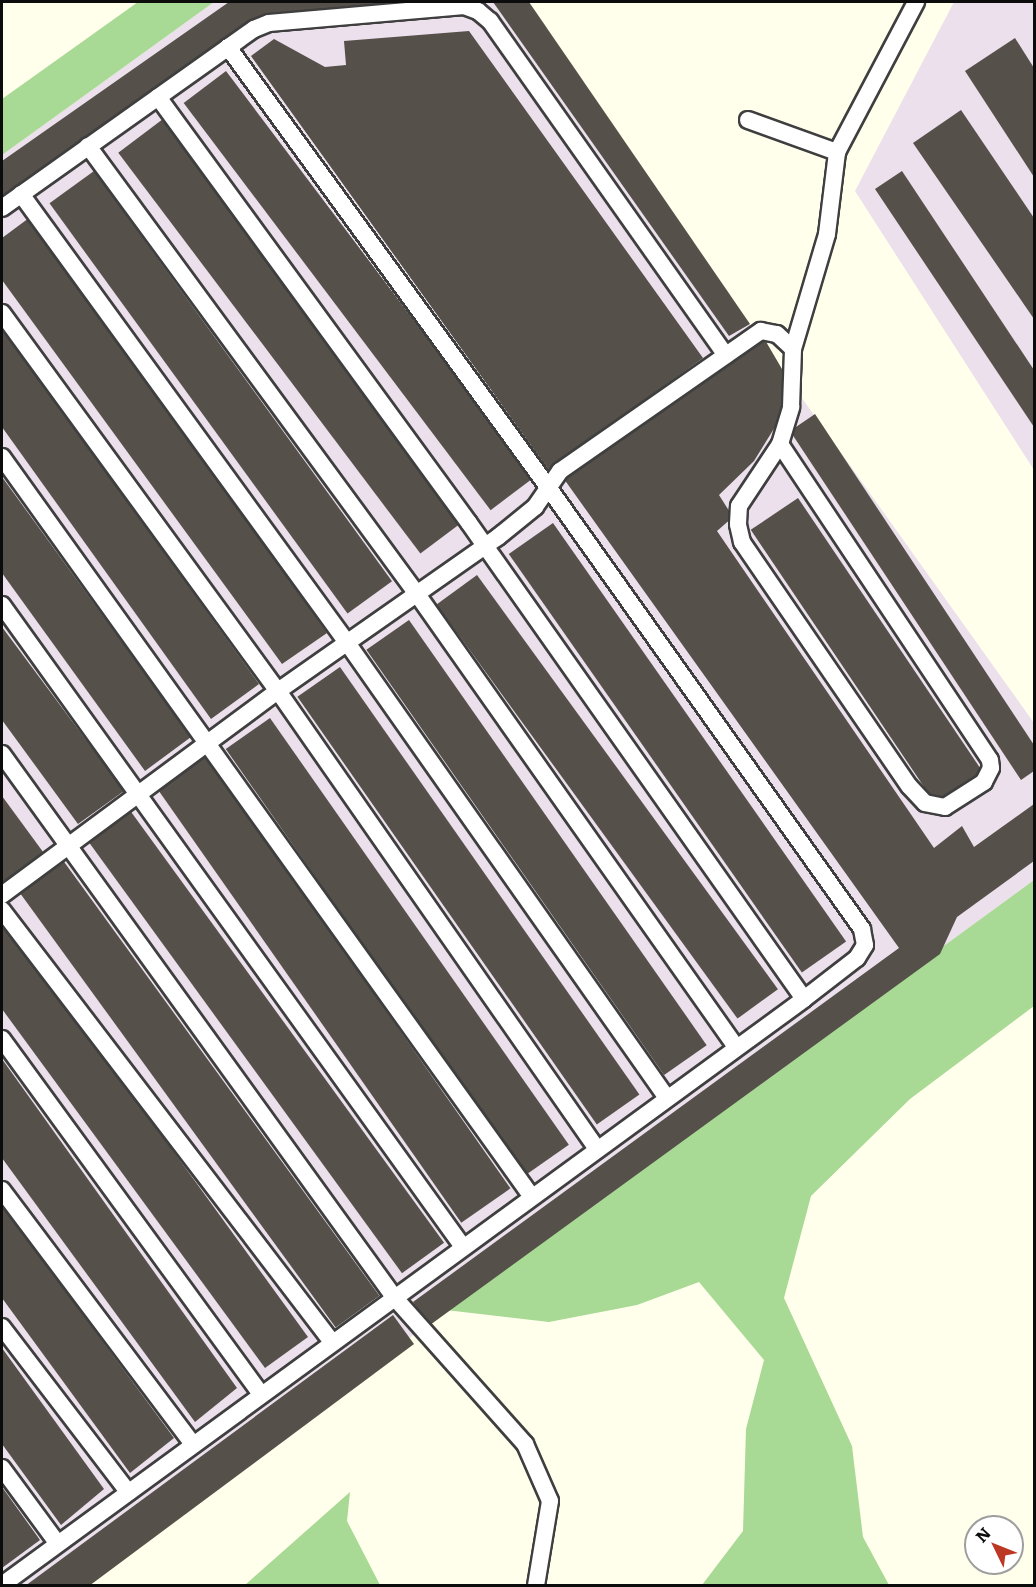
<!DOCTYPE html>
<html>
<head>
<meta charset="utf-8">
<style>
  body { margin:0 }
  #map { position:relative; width:1036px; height:1587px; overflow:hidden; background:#ffffec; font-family:Literata,serif }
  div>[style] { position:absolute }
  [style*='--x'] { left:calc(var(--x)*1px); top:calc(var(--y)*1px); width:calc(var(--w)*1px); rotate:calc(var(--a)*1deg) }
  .industrial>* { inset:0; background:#ebe0eb }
  .forest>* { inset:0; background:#a8d995 }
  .building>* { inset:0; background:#555049; transform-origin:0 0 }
  .roads { filter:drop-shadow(2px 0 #3f3f3f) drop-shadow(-2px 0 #3f3f3f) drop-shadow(0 2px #3f3f3f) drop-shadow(0 -2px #3f3f3f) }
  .service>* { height:16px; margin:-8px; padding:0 8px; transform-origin:8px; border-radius:8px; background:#fff }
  span { translate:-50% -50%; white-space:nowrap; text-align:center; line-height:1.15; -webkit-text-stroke:6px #fff; paint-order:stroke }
  .frame { position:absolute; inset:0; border:3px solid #0c0c0c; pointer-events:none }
  .north { position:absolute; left:964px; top:1515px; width:60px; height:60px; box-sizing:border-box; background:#fff; border:2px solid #9e9e9e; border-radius:50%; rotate:313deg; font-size:16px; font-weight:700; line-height:24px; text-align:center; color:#0c0c0c }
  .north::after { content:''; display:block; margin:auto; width:21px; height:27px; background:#bc3825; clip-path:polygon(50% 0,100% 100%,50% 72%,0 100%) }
</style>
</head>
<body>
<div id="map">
  <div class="industrial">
    <i style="clip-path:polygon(214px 2px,519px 2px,1034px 723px,1034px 880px,71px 1586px,2px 1585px,2px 155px)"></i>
    <i style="clip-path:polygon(954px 2px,1034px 2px,1034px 470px,855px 191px)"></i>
  </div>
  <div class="forest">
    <i style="clip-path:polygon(138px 2px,214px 2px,2px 155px,2px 99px)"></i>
    <i style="clip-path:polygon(1034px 880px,1034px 1006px,910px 1099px,811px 1196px,784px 1298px,852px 1446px,863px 1537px,889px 1585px,702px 1585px,743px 1531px,746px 1429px,764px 1360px,699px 1282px,637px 1305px,549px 1322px,446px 1310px)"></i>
    <i style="clip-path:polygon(350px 1492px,347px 1521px,380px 1585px,245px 1585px)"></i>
  </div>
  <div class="building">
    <i style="clip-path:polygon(229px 2px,427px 2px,269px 15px,2px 198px,2px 161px)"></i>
    <i style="clip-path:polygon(493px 2px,529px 2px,750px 324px,729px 336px)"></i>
    <i style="clip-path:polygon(469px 31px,703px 358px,548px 469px,251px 56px,274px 39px,325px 67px,346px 65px,344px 41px)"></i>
    <i style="clip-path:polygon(1015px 38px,1034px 68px,1034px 177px,965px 71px)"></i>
    <i style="left:226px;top:71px;width:510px;height:53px;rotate:53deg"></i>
    <i style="clip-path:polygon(961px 110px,1034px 218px,1034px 319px,913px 143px)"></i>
    <i style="left:163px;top:119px;width:502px;height:56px;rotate:53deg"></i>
    <i style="left:94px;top:171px;width:507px;height:55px;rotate:54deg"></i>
    <i style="clip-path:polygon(902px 171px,1034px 370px,1034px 427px,875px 189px)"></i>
    <i style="clip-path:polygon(29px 218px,327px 633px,282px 664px,2px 280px,2px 238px)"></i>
    <i style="clip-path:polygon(2px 328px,259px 684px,211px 719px,2px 427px)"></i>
    <i style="clip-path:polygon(765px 340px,782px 369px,783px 414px,754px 461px,719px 495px,733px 517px,717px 531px,934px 848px,962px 826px,974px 847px,1034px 804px,1034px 861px,957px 917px,940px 954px,430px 1325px,413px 1302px,899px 948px,564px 479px)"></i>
    <i style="clip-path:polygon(815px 414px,1034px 745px,1034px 771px,1021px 780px,790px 431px)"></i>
    <i style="clip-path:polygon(2px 477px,191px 737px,145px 771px,2px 573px)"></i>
    <i style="left:798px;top:498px;width:329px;height:57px;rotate:56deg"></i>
    <i style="left:553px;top:523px;width:511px;height:54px;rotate:55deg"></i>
    <i style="left:477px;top:575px;width:512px;height:50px;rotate:54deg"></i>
    <i style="left:409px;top:620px;width:519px;height:52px;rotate:55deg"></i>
    <i style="clip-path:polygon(2px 627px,124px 791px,78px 824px,2px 720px)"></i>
    <i style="left:340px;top:667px;width:522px;height:52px;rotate:55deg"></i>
    <i style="left:270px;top:718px;width:521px;height:54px;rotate:55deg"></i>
    <i style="left:207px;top:755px;width:529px;height:60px;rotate:55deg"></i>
    <i style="clip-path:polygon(2px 796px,46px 856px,2px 885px)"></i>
    <i style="left:129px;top:809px;width:536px;height:52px;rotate:54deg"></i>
    <i style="left:62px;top:859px;width:540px;height:54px;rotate:54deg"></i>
    <i style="clip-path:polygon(2px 915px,308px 1337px,265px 1368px,2px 1009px)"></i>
    <i style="clip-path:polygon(2px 1059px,237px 1388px,195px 1422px,2px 1158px)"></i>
    <i style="clip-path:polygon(2px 1205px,174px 1438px,130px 1473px,2px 1298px)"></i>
    <i style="clip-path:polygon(393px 1315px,414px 1344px,89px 1586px,25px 1586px)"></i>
    <i style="clip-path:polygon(2px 1348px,104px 1489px,61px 1525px,2px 1444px)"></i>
    <i style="clip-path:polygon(2px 1487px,40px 1540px,2px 1568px)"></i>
  </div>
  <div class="roads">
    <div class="service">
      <i style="--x:158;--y:97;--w:527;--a:53.87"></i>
      <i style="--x:469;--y:523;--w:582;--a:54.86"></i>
      <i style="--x:748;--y:120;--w:95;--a:19.8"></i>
      <i style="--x:837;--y:152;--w:170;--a:-62.2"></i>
      <i style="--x:88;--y:146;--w:556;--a:53.71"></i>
      <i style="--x:417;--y:594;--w:554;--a:54.85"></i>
      <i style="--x:21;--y:194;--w:556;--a:54"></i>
      <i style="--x:348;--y:644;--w:555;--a:54.91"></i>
      <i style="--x:2;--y:208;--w:309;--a:-35.4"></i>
      <i style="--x:254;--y:29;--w:16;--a:-22"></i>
      <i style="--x:269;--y:23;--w:196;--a:-5"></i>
      <i style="--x:464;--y:6;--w:15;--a:20"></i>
      <i style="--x:478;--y:11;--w:16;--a:40"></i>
      <i style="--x:490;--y:21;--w:409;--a:54.8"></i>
      <i style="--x:2;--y:313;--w:468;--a:53.9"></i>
      <i style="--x:278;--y:691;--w:558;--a:55.14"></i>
      <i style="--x:780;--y:444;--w:379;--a:56.4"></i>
      <i style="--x:990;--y:760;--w:8;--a:83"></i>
      <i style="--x:991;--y:768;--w:16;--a:117"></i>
      <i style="--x:984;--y:782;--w:46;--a:147.3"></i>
      <i style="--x:945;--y:807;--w:20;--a:-169"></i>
      <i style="--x:925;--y:803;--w:23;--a:-133"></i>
      <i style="--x:909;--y:786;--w:296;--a:-124.4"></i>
      <i style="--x:742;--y:542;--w:18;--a:-103"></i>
      <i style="--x:738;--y:524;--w:18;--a:-87"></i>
      <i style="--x:739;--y:506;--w:74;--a:-56.5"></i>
      <i style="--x:780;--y:444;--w:39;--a:-73"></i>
      <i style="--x:791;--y:407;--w:58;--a:-88"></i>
      <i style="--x:793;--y:349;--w:120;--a:-73.5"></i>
      <i style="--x:827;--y:234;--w:83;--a:-83"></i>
      <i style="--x:2;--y:457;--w:910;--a:54.39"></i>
      <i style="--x:2;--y:605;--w:790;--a:54.32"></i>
      <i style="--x:2;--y:754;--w:670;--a:54.17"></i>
      <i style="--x:394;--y:1297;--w:197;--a:48.3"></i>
      <i style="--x:525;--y:1444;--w:62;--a:66.3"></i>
      <i style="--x:550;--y:1501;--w:86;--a:99.4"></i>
      <i style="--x:2;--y:895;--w:343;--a:-36.5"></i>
      <i style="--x:278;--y:691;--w:269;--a:-35"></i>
      <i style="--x:498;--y:537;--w:48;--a:-39"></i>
      <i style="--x:535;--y:507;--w:44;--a:-55.2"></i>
      <i style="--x:560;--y:471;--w:245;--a:-34.9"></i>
      <i style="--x:761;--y:331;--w:16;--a:11"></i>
      <i style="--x:777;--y:334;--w:22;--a:43"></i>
      <i style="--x:2;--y:910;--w:544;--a:52.62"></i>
      <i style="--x:2;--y:1039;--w:439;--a:53.9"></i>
      <i style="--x:2;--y:1190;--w:318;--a:53.1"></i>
      <i style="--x:2;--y:1327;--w:208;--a:52.6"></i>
      <i style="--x:2;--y:1468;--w:94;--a:53.6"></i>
      <i style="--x:2;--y:1585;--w:993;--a:-36.15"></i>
      <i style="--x:804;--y:999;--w:67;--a:-37.7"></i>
      <i style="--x:857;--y:958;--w:15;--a:-58"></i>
      <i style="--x:865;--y:945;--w:16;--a:-101"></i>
      <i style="--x:862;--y:929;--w:542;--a:-125.39"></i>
      <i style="--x:548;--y:487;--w:544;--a:-126.03"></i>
    </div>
  </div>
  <div class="frame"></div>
  <div class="north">N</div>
</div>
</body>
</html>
